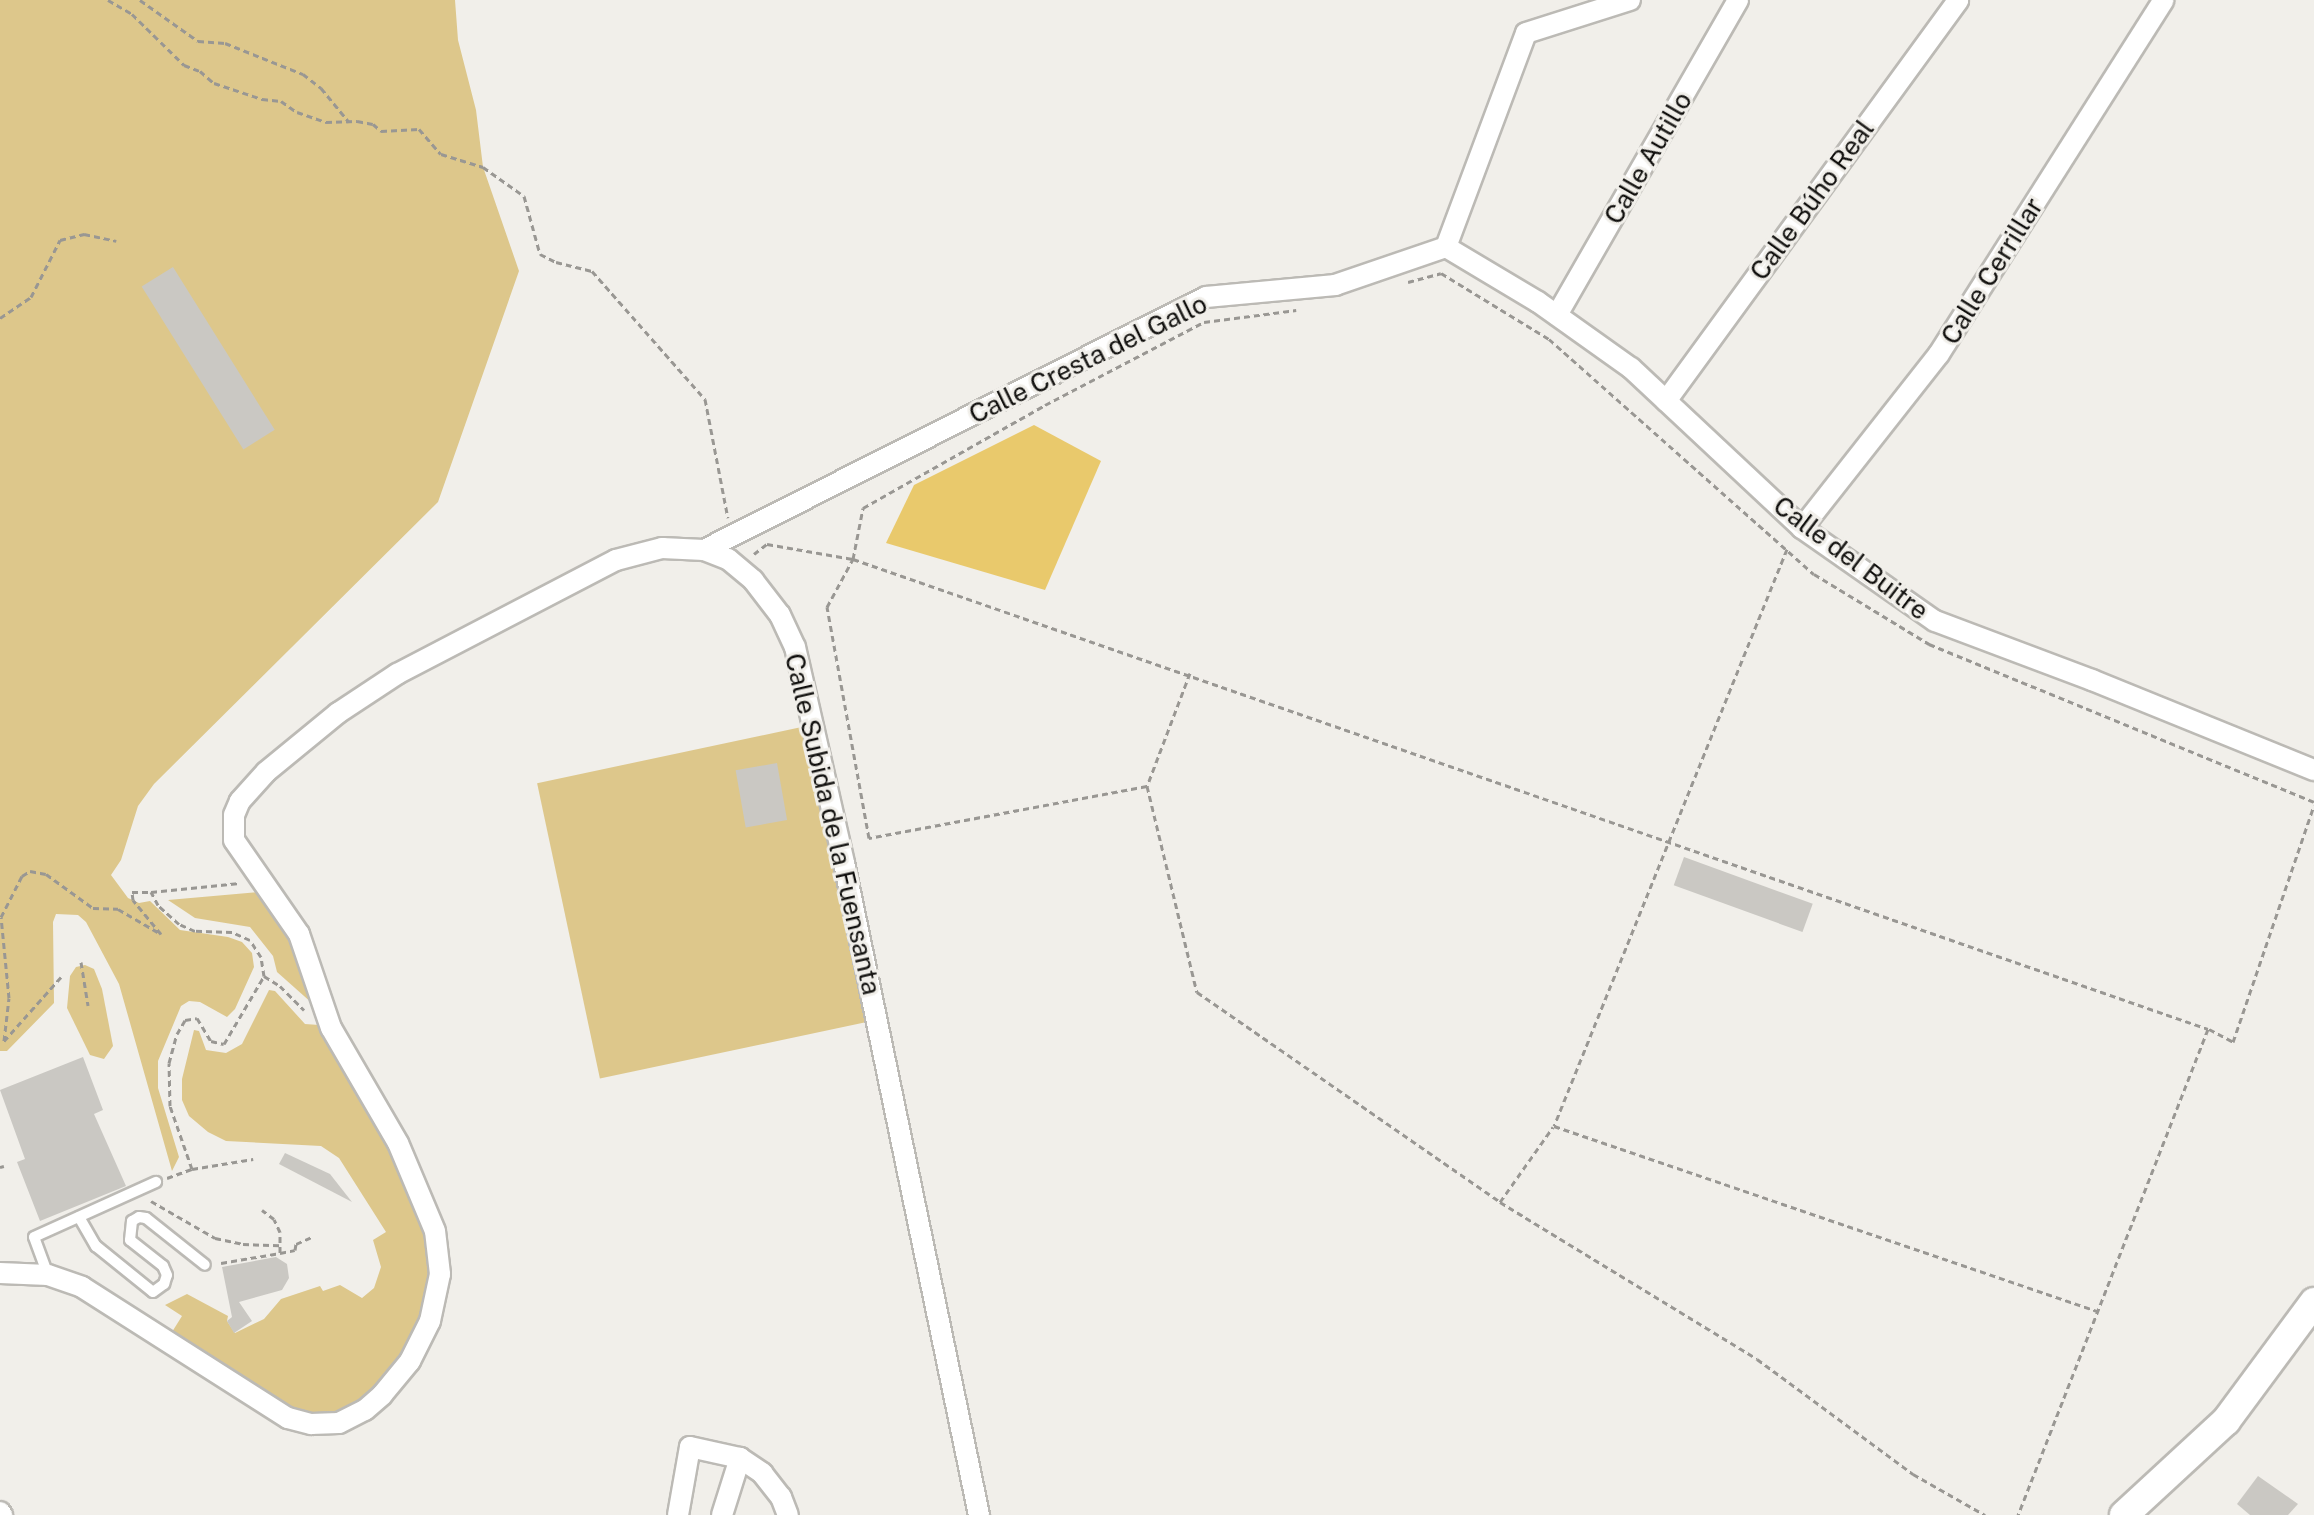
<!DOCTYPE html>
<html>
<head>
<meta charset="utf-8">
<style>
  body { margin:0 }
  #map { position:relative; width:2314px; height:1515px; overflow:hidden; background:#f1efea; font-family:"Public Sans",sans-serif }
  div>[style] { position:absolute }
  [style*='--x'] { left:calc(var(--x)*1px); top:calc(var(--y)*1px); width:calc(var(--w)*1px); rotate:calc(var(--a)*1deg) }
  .green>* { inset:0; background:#ddc78b; transform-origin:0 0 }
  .water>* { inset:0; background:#e9c96c }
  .building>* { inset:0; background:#cac8c3; transform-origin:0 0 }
  .path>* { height:3px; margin-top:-1.5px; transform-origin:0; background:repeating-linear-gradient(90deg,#999793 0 6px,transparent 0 10px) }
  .roads { filter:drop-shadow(2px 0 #bcbab5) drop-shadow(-2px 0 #bcbab5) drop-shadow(0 2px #bcbab5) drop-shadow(0 -2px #bcbab5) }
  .lane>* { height:10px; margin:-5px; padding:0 5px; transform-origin:5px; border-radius:5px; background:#fff }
  .street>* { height:20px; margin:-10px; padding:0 10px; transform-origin:10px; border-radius:10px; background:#fff }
  .secondary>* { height:28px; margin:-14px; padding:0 14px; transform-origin:14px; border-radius:14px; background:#fff }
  span { translate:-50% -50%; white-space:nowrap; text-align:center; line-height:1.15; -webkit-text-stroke:6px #f1efea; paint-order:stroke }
  .street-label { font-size:26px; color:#100f0d }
</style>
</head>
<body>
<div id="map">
  <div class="green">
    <i style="clip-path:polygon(0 0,455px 0,458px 40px,476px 110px,483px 167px,519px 271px,438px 502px,154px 784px,138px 806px,121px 860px,111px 875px,128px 898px,139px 903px,150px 901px,180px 930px,228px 937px,242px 942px,252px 953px,254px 967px,235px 1009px,227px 1017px,200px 1002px,189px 1001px,181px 1006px,158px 1061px,158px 1088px,179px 1157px,172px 1171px,119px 984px,86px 922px,78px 915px,56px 914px,53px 922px,54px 1003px,7px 1051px,0 1051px)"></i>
    <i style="left:811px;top:725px;width:302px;height:280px;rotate:78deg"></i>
    <i style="clip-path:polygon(260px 892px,293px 933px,313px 1004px,277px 972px,273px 956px,250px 927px,195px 918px,168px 900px)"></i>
    <i style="clip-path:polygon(85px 965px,94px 969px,102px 989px,113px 1046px,104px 1059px,90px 1055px,67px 1008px,70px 976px,76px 967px)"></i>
    <i style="clip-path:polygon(269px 990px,275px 991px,305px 1024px,319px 1025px,392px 1142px,432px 1251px,432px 1290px,419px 1330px,382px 1384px,361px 1406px,342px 1415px,314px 1416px,276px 1405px,172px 1332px,182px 1316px,165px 1305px,187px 1294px,228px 1316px,227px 1321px,235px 1333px,264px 1319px,281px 1299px,320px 1286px,323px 1291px,340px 1285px,362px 1298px,374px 1288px,381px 1267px,373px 1240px,386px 1232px,339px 1158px,321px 1146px,226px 1141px,208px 1132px,189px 1116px,182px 1100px,182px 1079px,194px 1030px,199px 1031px,206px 1050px,226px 1053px,242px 1044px)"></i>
  </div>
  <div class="water">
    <i style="clip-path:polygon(1034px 425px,1101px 461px,1045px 590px,886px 543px,914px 485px)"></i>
  </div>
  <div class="building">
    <i style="left:173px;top:267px;width:192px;height:37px;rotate:58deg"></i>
    <i style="left:777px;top:763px;width:58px;height:42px;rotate:80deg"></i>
    <i style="left:1684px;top:857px;width:137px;height:30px;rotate:20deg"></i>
    <i style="clip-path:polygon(83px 1057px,103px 1110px,94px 1114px,126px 1186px,40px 1221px,17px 1162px,25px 1159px,0 1090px)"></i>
    <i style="clip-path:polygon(285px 1153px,330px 1174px,352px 1202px,279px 1164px)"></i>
    <i style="clip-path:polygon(276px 1257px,287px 1264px,289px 1278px,282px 1290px,239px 1302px,252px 1321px,234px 1333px,227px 1321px,232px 1317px,222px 1267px)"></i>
    <i style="clip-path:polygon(2258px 1476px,2298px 1504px,2288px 1515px,2250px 1515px,2237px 1504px)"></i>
  </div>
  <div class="path">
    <i style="--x:108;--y:0;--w:28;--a:30"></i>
    <i style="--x:132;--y:14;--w:73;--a:44.4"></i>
    <i style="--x:184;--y:65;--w:17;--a:21"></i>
    <i style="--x:200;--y:71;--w:18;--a:41"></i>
    <i style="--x:214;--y:83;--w:51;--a:18.4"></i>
    <i style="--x:262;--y:99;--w:19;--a:6"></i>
    <i style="--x:281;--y:101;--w:19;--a:35"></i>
    <i style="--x:297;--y:112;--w:31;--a:19"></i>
    <i style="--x:326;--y:122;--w:31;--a:-2"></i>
    <i style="--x:357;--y:121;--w:16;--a:11"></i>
    <i style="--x:373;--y:124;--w:11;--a:41"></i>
    <i style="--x:381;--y:131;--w:38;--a:-3"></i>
    <i style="--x:419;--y:129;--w:33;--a:49"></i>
    <i style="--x:441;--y:154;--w:44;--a:17.2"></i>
    <i style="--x:483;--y:167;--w:50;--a:35.3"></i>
    <i style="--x:524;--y:196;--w:60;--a:74.6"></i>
    <i style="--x:540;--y:254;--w:18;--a:27"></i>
    <i style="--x:556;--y:262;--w:37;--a:14"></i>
    <i style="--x:592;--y:271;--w:171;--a:48.6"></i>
    <i style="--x:705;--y:399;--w:121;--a:79.1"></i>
    <i style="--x:140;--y:0;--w:71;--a:35.3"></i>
    <i style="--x:198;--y:41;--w:27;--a:4"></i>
    <i style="--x:225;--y:43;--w:84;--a:21.7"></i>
    <i style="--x:303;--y:74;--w:23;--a:38"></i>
    <i style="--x:321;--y:88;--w:44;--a:50.5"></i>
    <i style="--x:1408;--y:282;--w:34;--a:-15"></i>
    <i style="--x:1441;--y:273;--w:127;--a:31.4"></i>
    <i style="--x:1549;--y:339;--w:354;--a:41.6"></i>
    <i style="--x:1814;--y:574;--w:135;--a:31.3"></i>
    <i style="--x:1929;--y:644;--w:416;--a:22.3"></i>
    <i style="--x:0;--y:318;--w:37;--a:-34"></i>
    <i style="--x:31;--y:297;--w:64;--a:-63"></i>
    <i style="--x:60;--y:240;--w:25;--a:-14"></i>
    <i style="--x:84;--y:234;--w:33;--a:12"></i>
    <i style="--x:1787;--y:549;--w:622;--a:111.99"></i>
    <i style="--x:1554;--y:1126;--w:574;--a:18.81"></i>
    <i style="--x:754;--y:554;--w:16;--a:-38"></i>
    <i style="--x:767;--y:544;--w:87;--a:9.9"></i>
    <i style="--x:853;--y:559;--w:1434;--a:19.13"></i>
    <i style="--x:2208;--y:1029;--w:522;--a:111.35"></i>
    <i style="--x:1190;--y:673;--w:121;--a:110.8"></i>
    <i style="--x:1147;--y:786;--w:212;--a:76.4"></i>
    <i style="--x:1197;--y:992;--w:369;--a:34.7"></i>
    <i style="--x:1500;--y:1202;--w:301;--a:31.4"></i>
    <i style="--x:1757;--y:1359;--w:194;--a:36.4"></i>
    <i style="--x:1913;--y:1474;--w:83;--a:29.7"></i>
    <i style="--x:1147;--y:786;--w:283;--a:169.4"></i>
    <i style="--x:869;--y:838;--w:235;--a:-100.3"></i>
    <i style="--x:827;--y:607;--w:55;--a:-61.6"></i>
    <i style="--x:853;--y:559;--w:52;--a:-78.9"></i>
    <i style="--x:863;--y:508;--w:209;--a:-29.5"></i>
    <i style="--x:1045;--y:405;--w:179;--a:-27.6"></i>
    <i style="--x:1204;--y:322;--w:93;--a:-7.4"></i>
    <i style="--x:81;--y:962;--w:44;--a:80.8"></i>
    <i style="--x:264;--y:976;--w:19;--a:32"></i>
    <i style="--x:280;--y:986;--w:34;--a:45"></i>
    <i style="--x:61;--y:977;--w:86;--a:131.7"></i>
    <i style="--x:4;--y:1041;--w:43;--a:-83.4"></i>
    <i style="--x:9;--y:998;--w:81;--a:-95.6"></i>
    <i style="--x:1;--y:917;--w:46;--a:-62.9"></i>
    <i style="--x:22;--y:876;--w:9;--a:-32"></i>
    <i style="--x:30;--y:871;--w:16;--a:11"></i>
    <i style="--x:46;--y:874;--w:58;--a:35.9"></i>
    <i style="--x:93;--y:908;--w:25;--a:2"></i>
    <i style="--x:118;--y:909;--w:50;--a:30.2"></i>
    <i style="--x:161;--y:934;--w:44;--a:-129.5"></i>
    <i style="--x:133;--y:900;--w:8;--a:-97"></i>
    <i style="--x:132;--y:892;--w:19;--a:0"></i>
    <i style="--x:2209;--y:1029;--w:27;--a:28"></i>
    <i style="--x:2233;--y:1042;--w:250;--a:-71.1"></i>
    <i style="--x:0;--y:1167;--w:4;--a:-14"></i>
    <i style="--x:192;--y:1169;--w:67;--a:-109.2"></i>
    <i style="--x:170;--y:1106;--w:43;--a:-91.3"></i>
    <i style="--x:169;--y:1063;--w:30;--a:-75"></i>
    <i style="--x:177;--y:1034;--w:16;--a:-60"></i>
    <i style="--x:185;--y:1020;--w:12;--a:-9"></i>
    <i style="--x:197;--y:1018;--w:27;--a:59"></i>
    <i style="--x:211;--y:1041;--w:13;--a:13"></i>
    <i style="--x:224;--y:1044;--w:79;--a:-59.5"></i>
    <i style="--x:264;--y:976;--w:19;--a:-99"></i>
    <i style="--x:261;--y:957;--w:20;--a:-123"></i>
    <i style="--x:250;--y:940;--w:20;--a:-156"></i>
    <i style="--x:232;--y:932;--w:37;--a:-178"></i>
    <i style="--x:195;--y:931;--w:17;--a:-156"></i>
    <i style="--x:179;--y:924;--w:28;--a:-138"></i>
    <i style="--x:158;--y:905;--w:15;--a:-118"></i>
    <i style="--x:151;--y:892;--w:89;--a:-5.8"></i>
    <i style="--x:167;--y:1178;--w:27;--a:-20"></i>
    <i style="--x:192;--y:1169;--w:62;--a:-9.3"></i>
    <i style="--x:151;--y:1201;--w:74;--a:30"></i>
    <i style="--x:215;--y:1238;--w:29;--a:12"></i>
    <i style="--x:243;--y:1244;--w:37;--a:2"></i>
    <i style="--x:1500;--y:1202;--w:92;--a:-54.8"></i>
    <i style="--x:280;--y:1253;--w:15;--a:-11"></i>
    <i style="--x:295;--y:1250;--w:6;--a:-81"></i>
    <i style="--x:296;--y:1244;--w:17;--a:-24"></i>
    <i style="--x:221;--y:1263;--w:60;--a:-9.6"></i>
    <i style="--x:280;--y:1253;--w:21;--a:-90"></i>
    <i style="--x:280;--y:1232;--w:14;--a:-115"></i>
    <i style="--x:274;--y:1219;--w:15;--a:-143"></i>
  </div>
  <div class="roads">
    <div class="lane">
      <i style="--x:79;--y:1217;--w:34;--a:60"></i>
      <i style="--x:96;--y:1246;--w:73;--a:38.9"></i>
      <i style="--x:153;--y:1292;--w:14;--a:-36"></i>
      <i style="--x:164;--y:1284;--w:9;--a:-72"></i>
      <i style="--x:167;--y:1275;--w:10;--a:-114"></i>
      <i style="--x:163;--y:1266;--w:42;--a:-141.8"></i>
      <i style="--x:130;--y:1240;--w:19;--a:-84"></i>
      <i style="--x:132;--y:1221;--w:8;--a:-30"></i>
      <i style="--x:139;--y:1217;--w:7;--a:8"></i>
      <i style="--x:146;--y:1218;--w:75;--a:38.5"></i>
      <i style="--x:48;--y:1275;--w:40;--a:-110.2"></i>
      <i style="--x:34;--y:1237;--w:134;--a:-24.3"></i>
    </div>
    <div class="street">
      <i style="--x:1446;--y:247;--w:107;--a:30.9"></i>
      <i style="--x:1538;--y:302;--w:114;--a:35.4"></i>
      <i style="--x:1631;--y:368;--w:234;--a:43.1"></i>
      <i style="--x:1802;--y:528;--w:162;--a:35"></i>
      <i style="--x:1935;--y:621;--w:168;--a:20.6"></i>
      <i style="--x:2092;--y:680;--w:240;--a:22.1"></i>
      <i style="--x:1446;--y:247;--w:228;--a:-69.5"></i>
      <i style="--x:1526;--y:33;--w:109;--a:-17.6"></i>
      <i style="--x:1557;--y:315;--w:363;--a:-60.1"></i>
      <i style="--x:1666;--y:401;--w:496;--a:-53.9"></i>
      <i style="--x:1802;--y:528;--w:221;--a:-51.8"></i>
      <i style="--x:1939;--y:354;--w:419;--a:-57.6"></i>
      <i style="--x:704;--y:550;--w:562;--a:-26.75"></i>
      <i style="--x:1206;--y:297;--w:130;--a:-5.3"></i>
      <i style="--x:1335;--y:285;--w:117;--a:-18.9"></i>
      <i style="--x:0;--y:1273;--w:48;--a:2.4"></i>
      <i style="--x:48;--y:1275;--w:36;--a:19"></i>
      <i style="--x:82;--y:1287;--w:244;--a:32.5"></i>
      <i style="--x:288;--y:1418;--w:24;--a:15"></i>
      <i style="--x:311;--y:1424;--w:28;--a:-2"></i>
      <i style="--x:339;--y:1423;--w:29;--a:-27"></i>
      <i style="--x:365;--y:1410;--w:23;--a:-41"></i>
      <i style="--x:382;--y:1395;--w:44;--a:-50.5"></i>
      <i style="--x:410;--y:1361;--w:45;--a:-63.4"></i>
      <i style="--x:430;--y:1321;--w:48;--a:-78"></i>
      <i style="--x:440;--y:1274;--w:43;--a:-96.6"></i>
      <i style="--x:435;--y:1231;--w:95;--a:-112.8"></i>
      <i style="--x:398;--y:1143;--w:133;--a:-120.2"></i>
      <i style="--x:331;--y:1028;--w:99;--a:-108.8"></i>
      <i style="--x:299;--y:934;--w:114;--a:-124.7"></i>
      <i style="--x:234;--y:840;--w:25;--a:-90"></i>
      <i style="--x:234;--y:815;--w:15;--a:-67"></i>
      <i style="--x:240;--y:801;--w:39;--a:-48"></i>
      <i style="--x:266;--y:772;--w:93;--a:-39.3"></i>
      <i style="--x:338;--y:713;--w:71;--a:-33.5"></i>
      <i style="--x:397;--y:674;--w:247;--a:-27.5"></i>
      <i style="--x:616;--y:560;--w:48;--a:-14.6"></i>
      <i style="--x:662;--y:548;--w:42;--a:2.7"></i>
      <i style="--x:704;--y:550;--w:26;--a:21"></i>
      <i style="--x:728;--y:559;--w:33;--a:40"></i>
      <i style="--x:753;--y:580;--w:44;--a:52.4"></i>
      <i style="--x:780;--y:615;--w:35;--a:65"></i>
      <i style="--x:795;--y:647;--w:221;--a:77.2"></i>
      <i style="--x:844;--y:863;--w:666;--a:78.3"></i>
      <i style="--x:0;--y:1512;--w:4;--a:56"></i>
      <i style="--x:678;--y:1515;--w:69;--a:-80"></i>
      <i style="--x:690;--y:1447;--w:51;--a:12.4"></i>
      <i style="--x:740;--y:1458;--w:27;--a:34"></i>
      <i style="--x:762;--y:1473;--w:31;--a:52"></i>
      <i style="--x:781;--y:1497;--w:19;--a:69"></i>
      <i style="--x:722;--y:1515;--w:60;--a:-72.5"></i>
    </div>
    <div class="secondary">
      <i style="--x:2124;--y:1515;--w:139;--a:-42.7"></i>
      <i style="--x:2226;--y:1421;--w:148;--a:-53.5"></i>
    </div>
  </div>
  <div class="street-label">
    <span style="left:1648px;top:158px;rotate:-60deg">Calle Autillo</span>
    <span style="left:1812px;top:200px;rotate:-54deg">Calle Búho Real</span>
    <span style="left:1992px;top:271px;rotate:-58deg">Calle Cerrillar</span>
    <span style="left:1088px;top:359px;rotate:-26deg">Calle Cresta del Gallo</span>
    <span style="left:1851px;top:558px;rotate:37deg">Calle del Buitre</span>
    <span style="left:833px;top:824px;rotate:77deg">Calle Subida de la Fuensanta</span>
  </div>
</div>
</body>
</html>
